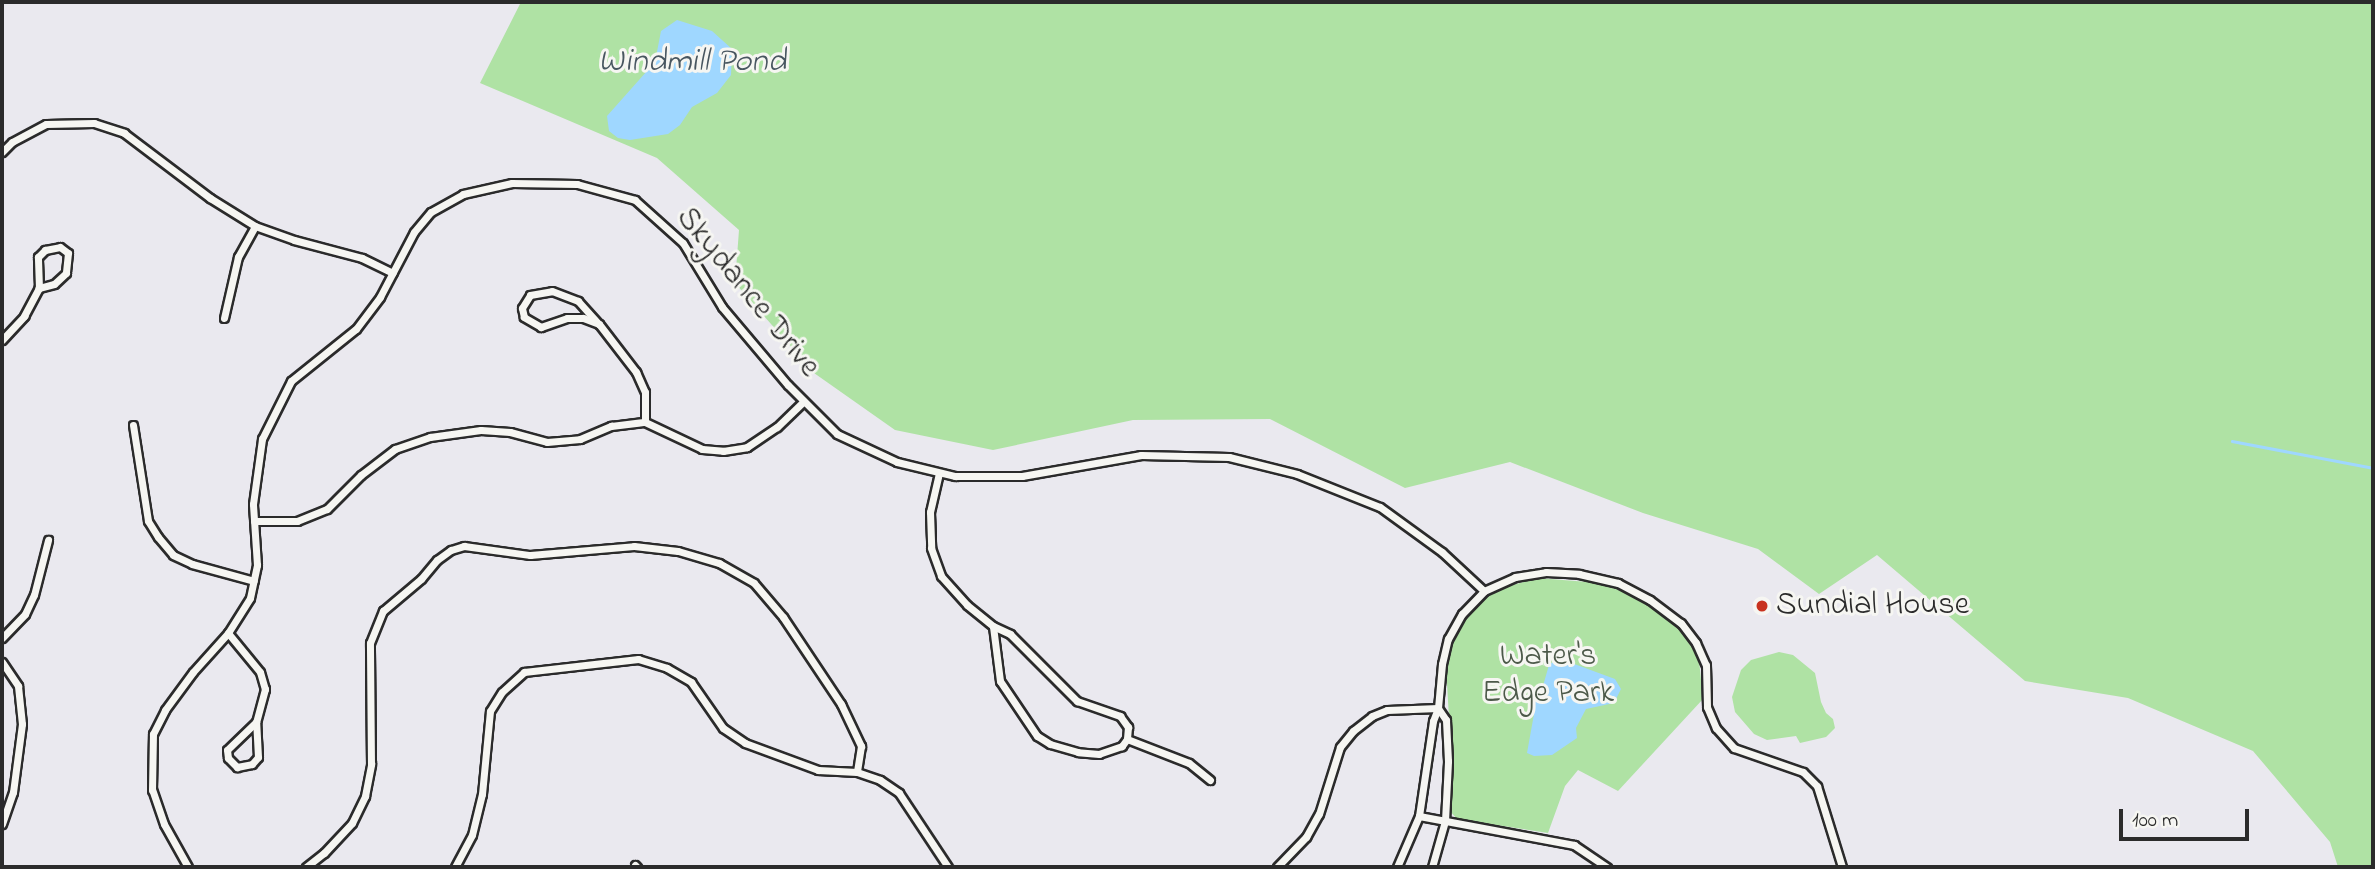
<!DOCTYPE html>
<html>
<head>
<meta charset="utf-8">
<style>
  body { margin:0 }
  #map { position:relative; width:2375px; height:869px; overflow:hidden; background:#eae9ef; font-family:"Indie Flower",sans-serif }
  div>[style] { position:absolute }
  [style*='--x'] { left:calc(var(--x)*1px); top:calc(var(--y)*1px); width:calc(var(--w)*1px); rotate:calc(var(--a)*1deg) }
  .green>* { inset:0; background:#afe2a4 }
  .water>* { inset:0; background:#9fd7ff }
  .stream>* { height:2.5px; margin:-1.25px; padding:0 1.25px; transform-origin:1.25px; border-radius:1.25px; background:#9fd7ff }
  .roads { filter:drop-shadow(2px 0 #2b2b2b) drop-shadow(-2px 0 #2b2b2b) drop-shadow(0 2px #2b2b2b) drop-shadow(0 -2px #2b2b2b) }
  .minor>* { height:7px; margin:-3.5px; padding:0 3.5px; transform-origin:3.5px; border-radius:3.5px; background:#f6f6f2 }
  .dots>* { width:19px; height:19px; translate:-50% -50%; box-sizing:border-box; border:4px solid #f6f6f2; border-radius:50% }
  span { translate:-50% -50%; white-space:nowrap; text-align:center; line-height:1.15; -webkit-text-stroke:6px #f6f6f2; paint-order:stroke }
  .street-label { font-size:32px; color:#2b2b2b }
  .poi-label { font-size:32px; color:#2b2b2b }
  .left { translate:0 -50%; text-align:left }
  .park-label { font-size:32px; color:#4c5949 }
  .water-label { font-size:33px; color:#485660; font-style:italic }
  .frame { position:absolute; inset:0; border:4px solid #2b2b2b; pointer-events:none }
  .scale { position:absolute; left:2119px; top:809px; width:130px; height:32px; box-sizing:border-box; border:4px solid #2b2b2b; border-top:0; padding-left:9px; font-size:21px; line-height:24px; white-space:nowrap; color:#2b2b2b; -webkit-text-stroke:5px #f6f6f2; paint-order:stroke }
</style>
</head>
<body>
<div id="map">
  <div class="green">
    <i style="clip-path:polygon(521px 2px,2373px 2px,2373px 867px,2338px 867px,2330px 842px,2253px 751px,2128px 698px,2025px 681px,1877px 555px,1819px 594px,1758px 549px,1643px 513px,1510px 462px,1405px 488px,1270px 419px,1133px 420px,993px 450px,895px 430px,814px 373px,735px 283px,739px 230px,657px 158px,480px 83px)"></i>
    <i style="clip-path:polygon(1538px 578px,1600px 583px,1635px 595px,1656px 608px,1675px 624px,1693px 646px,1699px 660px,1703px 699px,1618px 791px,1578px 770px,1565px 786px,1548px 833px,1457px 819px,1449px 810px,1452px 768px,1446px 667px,1451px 646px,1468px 614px,1483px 599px,1502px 588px)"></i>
    <i style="clip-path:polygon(1779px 652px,1793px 655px,1815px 673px,1821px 702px,1826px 713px,1833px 719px,1835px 728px,1826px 737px,1800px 743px,1796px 736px,1767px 740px,1754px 734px,1735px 712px,1732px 697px,1741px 670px,1751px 660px)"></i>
  </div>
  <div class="water">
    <i style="clip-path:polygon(677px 20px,712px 31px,732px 49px,731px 75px,717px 93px,692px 107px,680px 125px,668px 134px,630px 140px,618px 138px,609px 131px,607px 116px,655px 62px,661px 31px)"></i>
    <i style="clip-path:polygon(1558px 658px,1615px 679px,1621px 689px,1614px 703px,1586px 709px,1576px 728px,1577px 738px,1552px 755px,1534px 756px,1527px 753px,1534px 714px,1532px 702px,1540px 696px,1549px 665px)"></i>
  </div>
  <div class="stream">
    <i style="--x:2232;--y:441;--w:144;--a:10.8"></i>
  </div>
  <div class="roads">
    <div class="minor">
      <i style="--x:2;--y:152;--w:14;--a:-45"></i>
      <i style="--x:12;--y:142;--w:38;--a:-28"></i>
      <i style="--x:46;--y:124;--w:48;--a:-1.2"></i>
      <i style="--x:94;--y:123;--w:32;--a:18"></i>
      <i style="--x:124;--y:133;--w:108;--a:37.1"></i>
      <i style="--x:210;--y:198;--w:53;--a:31.9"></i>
      <i style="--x:255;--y:226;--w:41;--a:19.7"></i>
      <i style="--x:294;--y:240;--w:70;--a:14.8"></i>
      <i style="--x:362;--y:258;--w:34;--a:26"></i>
      <i style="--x:224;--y:318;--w:63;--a:-77.1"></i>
      <i style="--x:238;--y:257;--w:35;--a:-61"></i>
      <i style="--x:599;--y:324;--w:17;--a:-159"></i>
      <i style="--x:583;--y:318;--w:16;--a:180"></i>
      <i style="--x:567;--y:318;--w:28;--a:161"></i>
      <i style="--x:541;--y:327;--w:20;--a:-150"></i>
      <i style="--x:524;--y:317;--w:9;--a:-103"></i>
      <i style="--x:522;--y:308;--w:15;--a:-58"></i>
      <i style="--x:530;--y:295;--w:22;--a:-10"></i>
      <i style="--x:552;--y:291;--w:28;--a:21"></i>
      <i style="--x:578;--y:301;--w:31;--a:48"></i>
      <i style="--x:599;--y:324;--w:61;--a:52.4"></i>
      <i style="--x:636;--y:372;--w:22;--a:66"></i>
      <i style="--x:645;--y:392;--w:30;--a:90"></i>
      <i style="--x:2;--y:340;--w:33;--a:-47"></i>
      <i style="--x:24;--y:316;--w:32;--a:-62"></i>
      <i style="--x:39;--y:288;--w:31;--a:-92"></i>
      <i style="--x:38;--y:257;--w:10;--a:-45"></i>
      <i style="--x:45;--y:250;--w:15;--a:-11"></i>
      <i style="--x:60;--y:247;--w:10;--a:37"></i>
      <i style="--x:68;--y:253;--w:20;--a:96"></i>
      <i style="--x:66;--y:273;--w:16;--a:137"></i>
      <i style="--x:54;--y:284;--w:16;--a:165"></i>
      <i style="--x:133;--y:425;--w:97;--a:81.1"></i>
      <i style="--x:148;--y:521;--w:19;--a:58"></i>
      <i style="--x:158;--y:537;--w:23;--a:50"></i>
      <i style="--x:173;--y:555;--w:21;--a:25"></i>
      <i style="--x:192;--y:564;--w:64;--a:15.3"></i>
      <i style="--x:939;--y:473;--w:40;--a:103"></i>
      <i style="--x:930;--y:512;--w:36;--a:88"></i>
      <i style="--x:931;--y:548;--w:30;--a:70"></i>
      <i style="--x:941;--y:576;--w:39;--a:48"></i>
      <i style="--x:967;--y:605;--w:33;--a:39"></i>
      <i style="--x:993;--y:626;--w:19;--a:25"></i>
      <i style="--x:1010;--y:634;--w:95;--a:45"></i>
      <i style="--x:1077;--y:701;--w:46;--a:19.2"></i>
      <i style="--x:1120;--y:716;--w:14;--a:54"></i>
      <i style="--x:1128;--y:727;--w:12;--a:95"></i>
      <i style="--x:1127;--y:739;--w:9;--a:126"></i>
      <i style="--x:1122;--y:746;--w:24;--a:161"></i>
      <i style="--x:1099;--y:754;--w:21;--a:-175"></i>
      <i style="--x:1078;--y:752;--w:29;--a:-164"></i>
      <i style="--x:1050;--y:744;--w:15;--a:-148"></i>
      <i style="--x:1037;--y:736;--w:66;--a:-123.9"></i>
      <i style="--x:1000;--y:681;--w:55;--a:-97.3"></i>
      <i style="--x:254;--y:521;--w:43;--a:0"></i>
      <i style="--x:297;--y:521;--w:32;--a:-22"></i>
      <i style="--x:327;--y:509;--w:48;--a:-45"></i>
      <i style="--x:361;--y:475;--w:43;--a:-37.4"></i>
      <i style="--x:395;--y:449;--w:37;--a:-19"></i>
      <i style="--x:430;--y:437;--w:51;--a:-7.8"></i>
      <i style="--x:481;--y:430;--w:29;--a:4"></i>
      <i style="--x:510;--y:432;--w:38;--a:15"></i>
      <i style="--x:547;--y:442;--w:33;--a:-5"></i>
      <i style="--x:580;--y:439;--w:34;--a:-23"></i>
      <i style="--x:611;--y:426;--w:34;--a:-7"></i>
      <i style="--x:645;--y:422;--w:63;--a:25.3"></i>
      <i style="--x:702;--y:449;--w:21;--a:5"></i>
      <i style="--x:723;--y:451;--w:24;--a:-9"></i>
      <i style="--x:747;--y:447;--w:36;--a:-34"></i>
      <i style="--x:777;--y:427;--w:37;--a:-44"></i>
      <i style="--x:228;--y:633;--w:50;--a:50.6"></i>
      <i style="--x:260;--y:672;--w:18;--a:74"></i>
      <i style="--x:265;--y:689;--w:34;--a:105"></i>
      <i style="--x:256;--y:722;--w:40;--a:136"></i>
      <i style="--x:227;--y:750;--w:8;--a:83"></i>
      <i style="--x:228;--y:758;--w:13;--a:45"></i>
      <i style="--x:237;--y:767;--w:15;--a:-11"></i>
      <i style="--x:252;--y:764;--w:9;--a:-49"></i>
      <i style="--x:258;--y:757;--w:35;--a:-93"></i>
      <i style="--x:2;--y:638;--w:33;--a:-46"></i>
      <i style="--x:25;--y:614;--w:21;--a:-65"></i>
      <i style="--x:34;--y:595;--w:57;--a:-75.7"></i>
      <i style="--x:2;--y:662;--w:29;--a:56"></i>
      <i style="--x:18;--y:686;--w:38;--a:84"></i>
      <i style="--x:22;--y:724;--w:69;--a:97.5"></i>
      <i style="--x:13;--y:792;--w:34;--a:109"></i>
      <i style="--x:1127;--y:739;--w:66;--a:21.2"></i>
      <i style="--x:1189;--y:763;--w:27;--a:39"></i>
      <i style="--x:1419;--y:816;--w:158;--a:10.6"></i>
      <i style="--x:1574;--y:845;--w:40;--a:34"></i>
      <i style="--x:635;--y:865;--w:3;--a:45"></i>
      <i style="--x:188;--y:867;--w:49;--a:-119.2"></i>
      <i style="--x:164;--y:824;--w:36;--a:-109"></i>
      <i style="--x:152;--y:790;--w:56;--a:-89"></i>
      <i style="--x:153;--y:734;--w:27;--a:-63"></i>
      <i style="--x:165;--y:710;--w:47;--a:-53.6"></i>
      <i style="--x:193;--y:672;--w:52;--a:-48.1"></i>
      <i style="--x:228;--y:633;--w:41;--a:-57.8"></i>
      <i style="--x:250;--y:598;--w:34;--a:-78"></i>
      <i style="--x:257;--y:565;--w:61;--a:-93.8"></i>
      <i style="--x:253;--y:504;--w:66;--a:-82.1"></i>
      <i style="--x:262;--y:439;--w:65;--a:-63.4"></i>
      <i style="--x:291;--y:381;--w:83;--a:-38.7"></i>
      <i style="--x:356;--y:329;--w:40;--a:-53"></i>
      <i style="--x:380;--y:297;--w:73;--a:-62.4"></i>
      <i style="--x:414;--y:232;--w:26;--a:-50"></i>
      <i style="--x:431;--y:212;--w:37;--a:-29"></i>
      <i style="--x:463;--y:194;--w:50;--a:-12.7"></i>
      <i style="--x:512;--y:183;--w:65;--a:0.9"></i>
      <i style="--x:577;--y:184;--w:60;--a:15.4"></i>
      <i style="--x:635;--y:200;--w:64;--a:41.9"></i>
      <i style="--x:683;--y:243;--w:75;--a:58.6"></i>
      <i style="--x:722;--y:307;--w:102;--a:49.8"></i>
      <i style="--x:788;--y:385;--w:69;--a:45"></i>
      <i style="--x:837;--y:434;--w:66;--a:25"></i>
      <i style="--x:897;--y:462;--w:60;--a:13.6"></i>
      <i style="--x:955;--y:476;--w:67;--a:0"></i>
      <i style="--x:1022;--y:476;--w:121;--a:-10"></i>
      <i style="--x:1141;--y:455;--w:88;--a:1.3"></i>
      <i style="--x:1229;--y:457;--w:70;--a:14"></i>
      <i style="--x:1297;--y:474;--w:89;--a:21.7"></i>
      <i style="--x:1380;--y:507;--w:77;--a:36"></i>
      <i style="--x:1442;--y:552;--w:57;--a:42.9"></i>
      <i style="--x:306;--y:867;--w:23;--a:-38"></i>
      <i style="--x:324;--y:853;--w:41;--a:-47"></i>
      <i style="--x:352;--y:823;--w:30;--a:-64"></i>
      <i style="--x:365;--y:796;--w:33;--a:-79"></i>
      <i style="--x:371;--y:764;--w:121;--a:-90.5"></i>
      <i style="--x:370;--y:643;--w:35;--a:-68"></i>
      <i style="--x:383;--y:611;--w:50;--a:-40.1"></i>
      <i style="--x:421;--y:579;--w:25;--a:-50"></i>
      <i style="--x:437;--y:560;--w:17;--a:-36"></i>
      <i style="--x:451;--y:550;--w:14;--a:-17"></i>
      <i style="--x:464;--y:546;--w:67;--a:7.8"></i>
      <i style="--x:530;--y:555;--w:104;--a:-4.9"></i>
      <i style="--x:634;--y:546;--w:44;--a:6.5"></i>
      <i style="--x:678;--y:551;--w:43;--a:16.3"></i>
      <i style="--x:719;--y:563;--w:40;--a:29.7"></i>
      <i style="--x:754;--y:583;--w:45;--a:49.5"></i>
      <i style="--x:783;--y:617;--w:105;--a:56.3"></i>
      <i style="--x:841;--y:704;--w:47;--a:64.5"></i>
      <i style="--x:861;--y:746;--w:26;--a:99"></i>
      <i style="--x:455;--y:867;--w:36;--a:-62"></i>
      <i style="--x:472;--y:835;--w:42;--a:-76.3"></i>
      <i style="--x:482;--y:794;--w:83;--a:-84.5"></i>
      <i style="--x:490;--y:711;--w:22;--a:-58"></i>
      <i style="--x:502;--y:692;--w:30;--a:-42"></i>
      <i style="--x:524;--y:672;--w:115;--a:-6.5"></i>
      <i style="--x:638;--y:659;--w:30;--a:17"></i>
      <i style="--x:667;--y:668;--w:28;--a:30"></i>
      <i style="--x:691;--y:682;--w:56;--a:55.2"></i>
      <i style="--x:723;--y:728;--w:27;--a:34"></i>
      <i style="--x:745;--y:743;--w:78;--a:20.3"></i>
      <i style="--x:818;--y:770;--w:39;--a:3"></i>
      <i style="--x:857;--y:772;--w:24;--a:19"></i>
      <i style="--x:880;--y:780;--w:23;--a:34"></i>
      <i style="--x:899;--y:793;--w:89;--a:56.5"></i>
      <i style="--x:1277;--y:867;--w:42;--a:-46"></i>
      <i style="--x:1306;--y:837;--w:26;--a:-61"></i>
      <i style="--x:1319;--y:814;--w:70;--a:-72.6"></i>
      <i style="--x:1340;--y:747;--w:21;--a:-51"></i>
      <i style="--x:1353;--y:731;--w:24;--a:-38"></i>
      <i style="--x:1372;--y:716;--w:16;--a:-22"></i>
      <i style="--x:1387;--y:710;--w:51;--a:-2.2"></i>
      <i style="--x:1397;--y:867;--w:56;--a:-66.7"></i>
      <i style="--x:1419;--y:816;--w:96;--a:-81.6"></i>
      <i style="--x:1433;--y:721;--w:14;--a:-69"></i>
      <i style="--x:1438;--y:708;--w:44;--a:-84.8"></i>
      <i style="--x:1442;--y:664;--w:26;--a:-77"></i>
      <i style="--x:1448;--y:639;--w:29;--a:-61"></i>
      <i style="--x:1462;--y:614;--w:32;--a:-46"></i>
      <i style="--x:1484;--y:591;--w:34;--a:-24"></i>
      <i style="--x:1515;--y:577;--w:31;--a:-9"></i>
      <i style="--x:1546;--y:572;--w:33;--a:3"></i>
      <i style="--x:1579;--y:574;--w:40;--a:13"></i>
      <i style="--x:1618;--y:583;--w:36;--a:28"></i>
      <i style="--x:1650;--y:600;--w:39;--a:37"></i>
      <i style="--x:1681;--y:623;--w:25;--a:53"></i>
      <i style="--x:1696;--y:643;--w:24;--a:66"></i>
      <i style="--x:1706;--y:665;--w:42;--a:88.6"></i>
      <i style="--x:1707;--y:707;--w:23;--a:67"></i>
      <i style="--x:1716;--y:728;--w:27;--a:48"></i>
      <i style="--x:1734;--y:748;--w:73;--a:19.2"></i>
      <i style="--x:1803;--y:772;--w:20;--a:45"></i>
      <i style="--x:1817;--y:786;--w:85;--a:72.8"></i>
      <i style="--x:1432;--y:867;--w:48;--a:-74.2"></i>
      <i style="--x:1445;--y:821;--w:60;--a:-87.1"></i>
      <i style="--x:1448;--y:761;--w:41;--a:-92.8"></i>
      <i style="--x:1446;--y:720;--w:14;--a:-124"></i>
    </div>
  </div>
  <div class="dots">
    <i style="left:1762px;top:606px;background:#c8321e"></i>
  </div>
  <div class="street-label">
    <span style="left:747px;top:293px;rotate:51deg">Skydance Drive</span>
  </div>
  <div class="poi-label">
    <span class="left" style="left:1776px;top:606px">Sundial House</span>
  </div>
  <div class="park-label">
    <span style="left:1548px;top:676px">Water's<br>Edge Park</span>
  </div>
  <div class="water-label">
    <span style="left:692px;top:63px">Windmill Pond</span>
  </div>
  <div class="frame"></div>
  <div class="scale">100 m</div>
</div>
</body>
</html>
